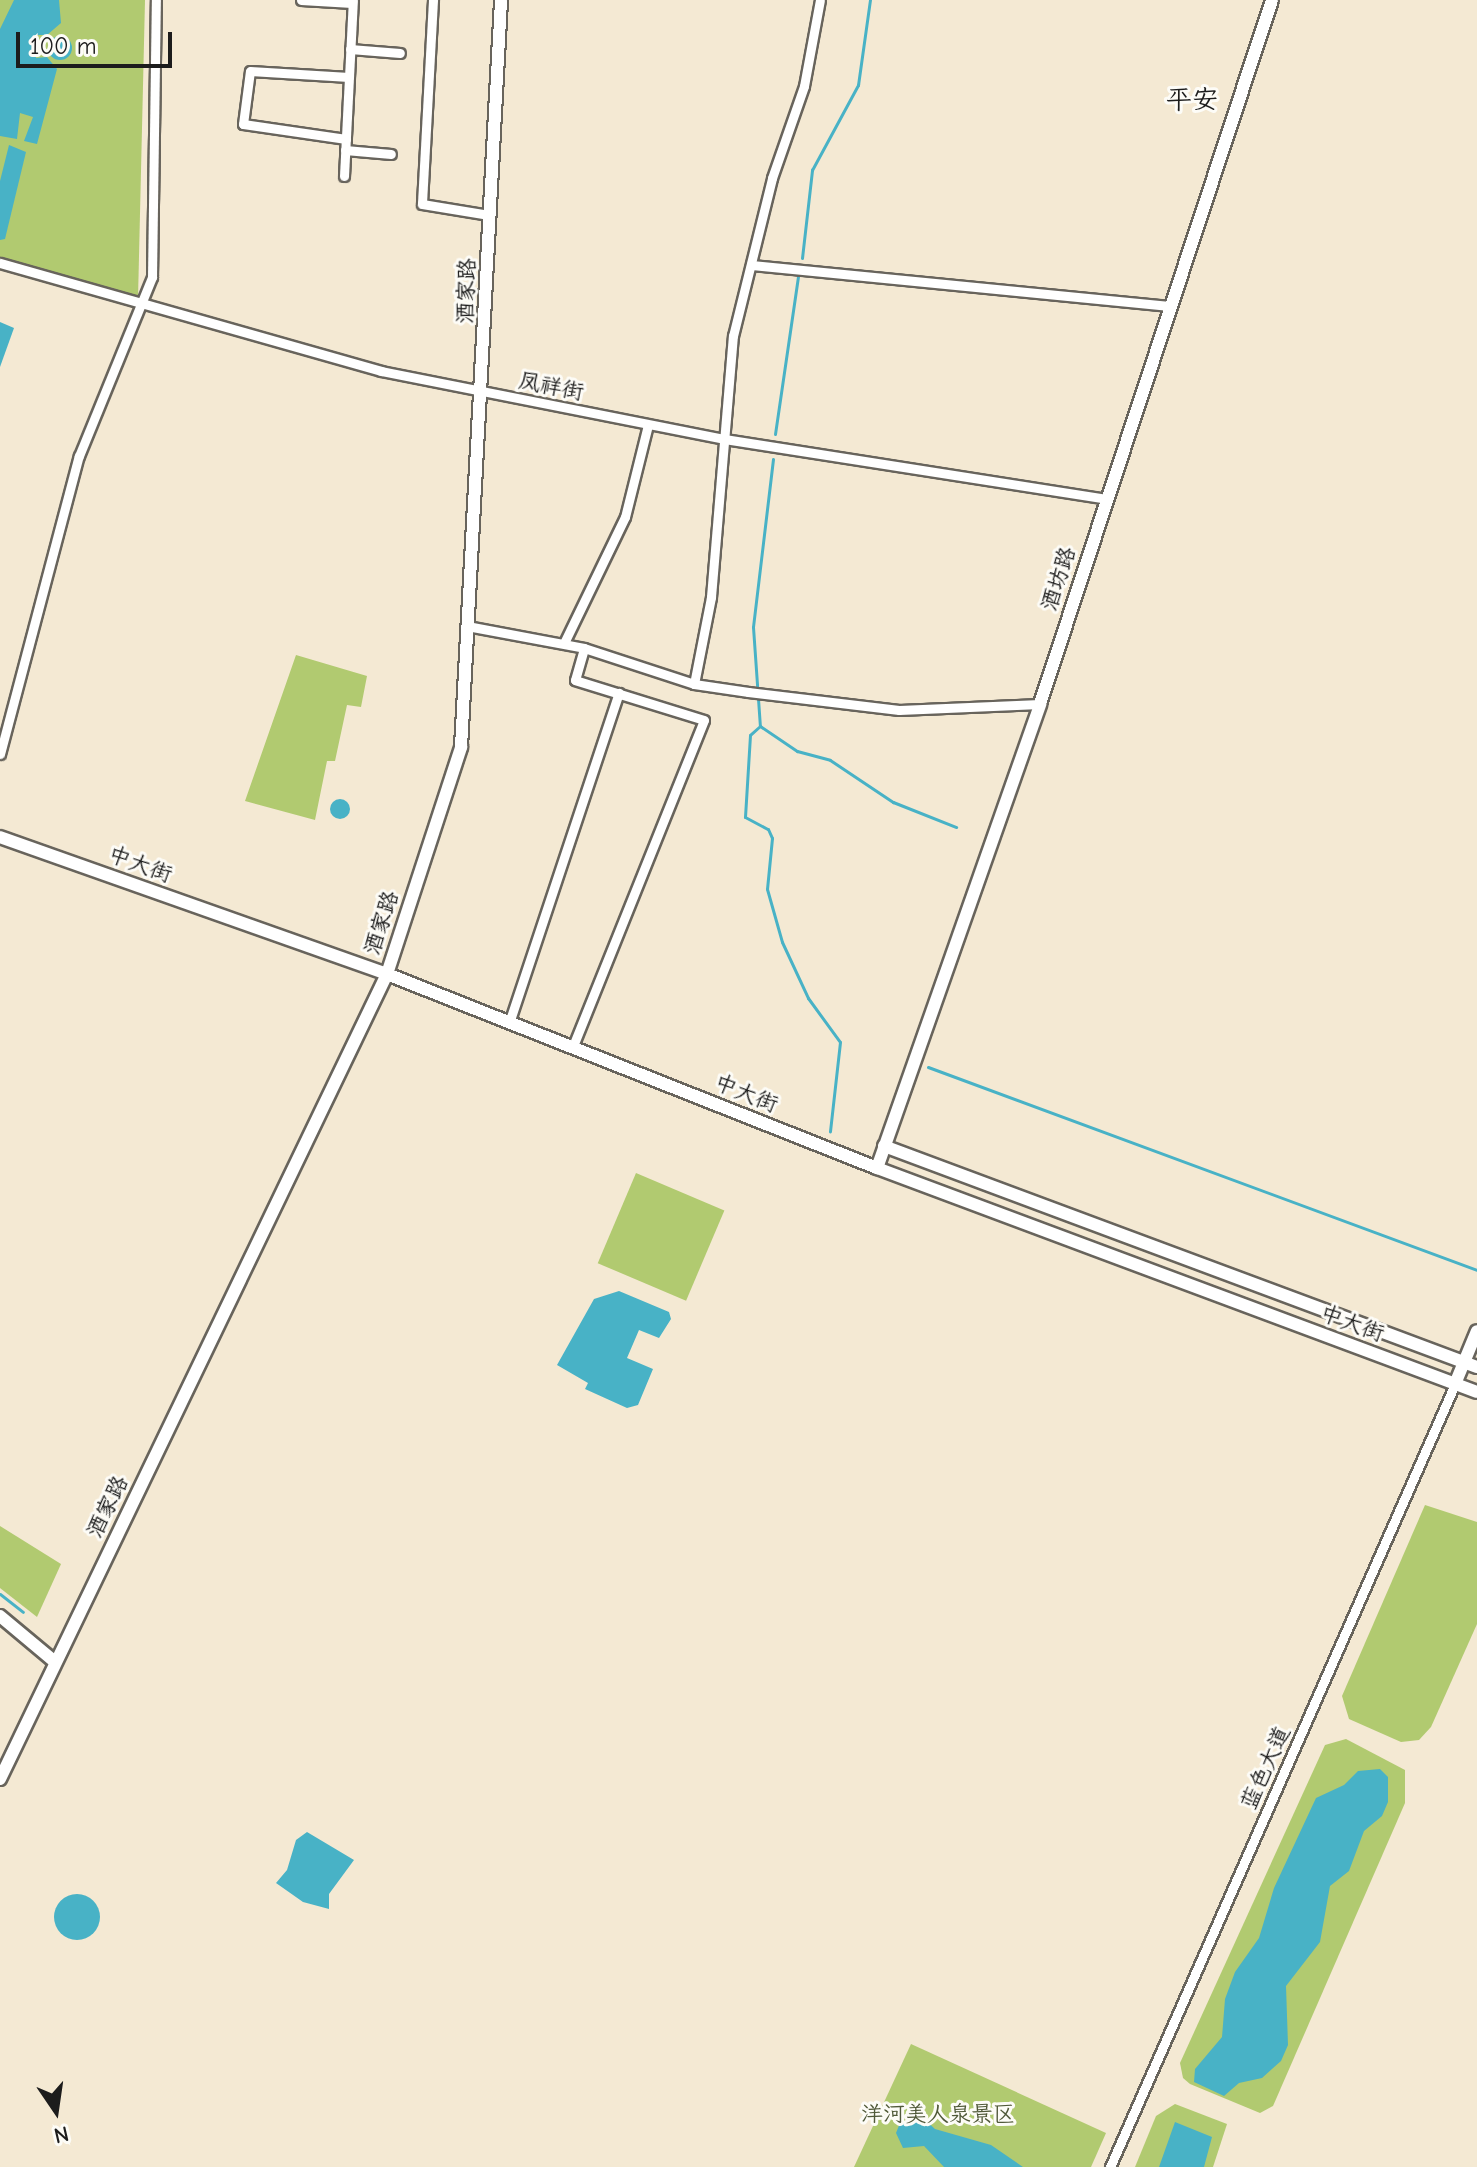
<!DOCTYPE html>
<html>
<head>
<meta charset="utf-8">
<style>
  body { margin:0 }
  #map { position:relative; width:1477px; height:2167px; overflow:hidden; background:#f4e9d3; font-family:"Comic Neue","LXGW WenKai TC",sans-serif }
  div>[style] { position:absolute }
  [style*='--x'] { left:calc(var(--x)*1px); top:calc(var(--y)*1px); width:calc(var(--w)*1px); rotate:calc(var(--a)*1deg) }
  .green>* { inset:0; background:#b1ca70; transform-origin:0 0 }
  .water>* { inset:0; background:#48b2c6 }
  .round { border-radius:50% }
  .stream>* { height:3px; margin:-1.5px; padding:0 1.5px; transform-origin:1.5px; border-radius:1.5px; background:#48b2c6 }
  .roads { filter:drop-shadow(2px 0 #68645c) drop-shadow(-2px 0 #68645c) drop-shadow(0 2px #68645c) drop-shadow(0 -2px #68645c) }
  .street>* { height:9px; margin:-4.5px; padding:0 4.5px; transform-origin:4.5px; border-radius:4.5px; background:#fff }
  .secondary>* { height:12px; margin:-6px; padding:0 6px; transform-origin:6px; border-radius:6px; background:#fff }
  span { translate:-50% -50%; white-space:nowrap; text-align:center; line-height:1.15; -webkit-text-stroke:6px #fdfcf7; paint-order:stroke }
  .street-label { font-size:22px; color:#1c1c1c }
  .park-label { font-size:22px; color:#505939 }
  .quarter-label { font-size:26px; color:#1c1c1c }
  .north { position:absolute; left:16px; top:2071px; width:80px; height:80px; -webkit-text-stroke:6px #fdfcf7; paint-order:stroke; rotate:167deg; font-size:22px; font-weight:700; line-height:32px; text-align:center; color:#1c1c1c }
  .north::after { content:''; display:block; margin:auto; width:28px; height:36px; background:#1c1c1c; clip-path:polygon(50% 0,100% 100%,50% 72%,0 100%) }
  .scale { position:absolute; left:16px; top:32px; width:156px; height:36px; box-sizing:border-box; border:4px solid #1c1c1c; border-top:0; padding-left:10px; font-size:24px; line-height:28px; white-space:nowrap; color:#1c1c1c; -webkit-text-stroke:6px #fdfcf7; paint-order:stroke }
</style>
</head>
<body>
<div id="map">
  <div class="green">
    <i style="clip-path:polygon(0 0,145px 0,138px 299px,0 264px)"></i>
    <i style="clip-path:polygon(296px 655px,367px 676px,361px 707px,347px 705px,335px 761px,327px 761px,315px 820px,245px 801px)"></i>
    <i style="left:636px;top:1173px;width:96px;height:98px;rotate:23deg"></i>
    <i style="clip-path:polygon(1425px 1505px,1477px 1522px,1477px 1624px,1431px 1727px,1419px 1740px,1401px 1742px,1349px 1719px,1342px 1696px)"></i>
    <i style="clip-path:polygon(0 1526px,61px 1564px,37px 1617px,0 1588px)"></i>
    <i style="clip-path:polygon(1346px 1739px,1405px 1770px,1405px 1803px,1273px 2106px,1260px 2113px,1190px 2084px,1183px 2078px,1180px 2063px,1325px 1745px)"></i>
    <i style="clip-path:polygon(911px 2044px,1106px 2133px,1091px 2167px,854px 2167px)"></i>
    <i style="clip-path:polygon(1175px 2104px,1227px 2124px,1213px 2167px,1135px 2167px,1156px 2116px)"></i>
  </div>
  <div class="water">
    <i style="clip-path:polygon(14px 0,59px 0,61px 23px,47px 35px,36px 35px,36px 58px,47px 57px,57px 69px,37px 144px,24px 141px,33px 117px,20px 113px,17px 139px,0 136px,0 29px)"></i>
    <i class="round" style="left:48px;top:36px;width:24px;height:24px"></i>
    <i style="clip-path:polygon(9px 145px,26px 152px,5px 239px,0 240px,0 181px)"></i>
    <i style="clip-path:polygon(0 322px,14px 328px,0 367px)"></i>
    <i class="round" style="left:330px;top:799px;width:20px;height:20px"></i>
    <i style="clip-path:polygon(619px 1291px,669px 1312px,671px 1319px,659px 1338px,639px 1330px,627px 1358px,653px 1369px,638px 1405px,627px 1408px,585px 1389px,588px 1383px,557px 1365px,594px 1299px)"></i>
    <i style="clip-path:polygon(1380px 1769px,1388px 1777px,1388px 1802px,1382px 1816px,1364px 1831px,1349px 1871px,1330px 1886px,1320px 1942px,1286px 1986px,1288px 2045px,1281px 2061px,1262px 2078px,1239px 2083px,1224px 2096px,1194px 2082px,1195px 2069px,1222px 2037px,1225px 1999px,1235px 1972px,1259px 1938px,1274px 1888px,1316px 1798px,1344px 1785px,1358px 1771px)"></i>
    <i style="clip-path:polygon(307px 1832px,354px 1860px,329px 1894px,329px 1909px,303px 1902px,276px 1883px,287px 1870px,296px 1840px)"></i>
    <i class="round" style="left:54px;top:1894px;width:46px;height:46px"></i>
    <i style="clip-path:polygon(921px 2116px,935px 2129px,991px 2145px,1023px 2167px,944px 2167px,924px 2146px,903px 2148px,896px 2133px,900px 2123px)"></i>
    <i style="clip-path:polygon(1175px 2122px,1212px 2137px,1204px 2167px,1159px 2167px)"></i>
  </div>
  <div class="stream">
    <i style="--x:802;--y:258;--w:89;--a:-83.5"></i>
    <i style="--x:812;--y:170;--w:97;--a:-61.6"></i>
    <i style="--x:858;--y:85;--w:86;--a:-82"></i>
    <i style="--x:775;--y:434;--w:160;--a:-81.7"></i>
    <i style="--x:773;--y:459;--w:169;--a:96.8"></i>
    <i style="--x:753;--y:627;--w:99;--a:86"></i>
    <i style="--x:760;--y:726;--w:45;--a:34"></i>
    <i style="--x:797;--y:751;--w:34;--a:15"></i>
    <i style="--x:830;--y:760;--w:76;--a:33.7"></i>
    <i style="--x:893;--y:802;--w:68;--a:21.6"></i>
    <i style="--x:760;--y:726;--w:13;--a:138"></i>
    <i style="--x:750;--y:735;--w:82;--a:93.5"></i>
    <i style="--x:745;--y:817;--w:26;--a:28"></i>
    <i style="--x:768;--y:829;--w:10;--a:66"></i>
    <i style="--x:772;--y:838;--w:51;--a:95.6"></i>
    <i style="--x:767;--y:889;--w:55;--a:74.2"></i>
    <i style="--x:782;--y:942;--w:62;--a:65.1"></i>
    <i style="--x:808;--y:998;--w:54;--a:54"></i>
    <i style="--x:840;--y:1042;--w:90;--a:96.4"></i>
    <i style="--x:928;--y:1067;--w:585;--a:20.29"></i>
    <i style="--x:0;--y:1594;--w:29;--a:38"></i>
  </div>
  <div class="roads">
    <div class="street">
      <i style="--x:301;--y:0;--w:51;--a:3.4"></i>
      <i style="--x:433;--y:0;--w:204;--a:93.1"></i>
      <i style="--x:422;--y:204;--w:68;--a:9.3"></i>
      <i style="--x:350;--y:49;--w:50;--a:4.6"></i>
      <i style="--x:346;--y:139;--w:104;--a:-171.7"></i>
      <i style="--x:243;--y:124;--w:53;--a:-82.5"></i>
      <i style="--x:250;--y:71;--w:99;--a:3.5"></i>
      <i style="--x:345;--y:150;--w:46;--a:5"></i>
      <i style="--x:344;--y:176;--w:176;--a:-87.1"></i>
      <i style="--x:0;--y:263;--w:396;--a:15.8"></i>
      <i style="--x:381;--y:371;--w:350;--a:11.2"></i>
      <i style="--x:724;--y:439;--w:386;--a:8.9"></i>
      <i style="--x:751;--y:265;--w:421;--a:5.6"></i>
      <i style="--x:467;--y:626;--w:119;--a:10.6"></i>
      <i style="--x:584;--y:648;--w:116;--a:18.1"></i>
      <i style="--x:694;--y:684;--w:55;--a:8.4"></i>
      <i style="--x:748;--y:692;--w:152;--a:6.8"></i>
      <i style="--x:899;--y:710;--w:141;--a:-2.4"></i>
      <i style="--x:564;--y:643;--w:140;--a:-64.2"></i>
      <i style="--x:625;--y:517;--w:95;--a:-76"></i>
      <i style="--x:694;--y:684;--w:89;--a:-78.9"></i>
      <i style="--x:711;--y:597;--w:262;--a:-85.2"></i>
      <i style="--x:733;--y:336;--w:163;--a:-76.1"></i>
      <i style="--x:772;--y:178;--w:97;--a:-70.8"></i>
      <i style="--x:804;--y:86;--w:87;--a:-79.5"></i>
      <i style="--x:0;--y:754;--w:308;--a:-75.2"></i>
      <i style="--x:79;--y:456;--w:193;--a:-67.8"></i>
      <i style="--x:152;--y:277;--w:277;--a:-89.2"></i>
      <i style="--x:509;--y:1023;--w:348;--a:-71.6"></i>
      <i style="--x:573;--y:1046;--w:351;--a:-68.1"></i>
      <i style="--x:704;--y:720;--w:135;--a:-162.8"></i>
      <i style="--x:575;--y:680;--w:33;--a:-74"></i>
      <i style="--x:1110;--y:2167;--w:856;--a:-66.22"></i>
    </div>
    <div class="secondary">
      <i style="--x:0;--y:837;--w:411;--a:19.5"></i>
      <i style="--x:387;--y:974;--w:527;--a:21.6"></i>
      <i style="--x:877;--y:1168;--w:640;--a:20.47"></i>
      <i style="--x:884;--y:1146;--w:633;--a:20.44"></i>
      <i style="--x:877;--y:1168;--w:492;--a:-70.6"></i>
      <i style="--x:1040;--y:704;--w:741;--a:-71.76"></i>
      <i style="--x:1455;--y:1384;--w:57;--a:-67.5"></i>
      <i style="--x:0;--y:1616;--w:72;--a:39.9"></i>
      <i style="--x:0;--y:1779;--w:893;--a:-64.32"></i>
      <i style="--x:387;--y:974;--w:239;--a:-71.9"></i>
      <i style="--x:461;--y:747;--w:748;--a:-86.93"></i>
    </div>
  </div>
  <div class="street-label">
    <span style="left:467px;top:291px;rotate:-88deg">酒家路</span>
    <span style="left:551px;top:387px;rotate:11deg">凤祥街</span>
    <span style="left:1059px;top:579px;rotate:-72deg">酒坊路</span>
    <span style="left:140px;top:865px;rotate:20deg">中大街</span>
    <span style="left:382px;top:923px;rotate:-72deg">酒家路</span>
    <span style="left:746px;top:1094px;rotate:22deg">中大街</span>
    <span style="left:1352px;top:1324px;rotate:20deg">中大街</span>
    <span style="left:108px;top:1507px;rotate:-64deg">酒家路</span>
    <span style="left:1266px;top:1768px;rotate:-66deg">蓝色大道</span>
  </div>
  <div class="park-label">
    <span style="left:938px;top:2115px">洋河美人泉景区</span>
  </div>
  <div class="quarter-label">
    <span style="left:1192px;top:101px">平安</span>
  </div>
  <div class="north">N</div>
  <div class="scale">100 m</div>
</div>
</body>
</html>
